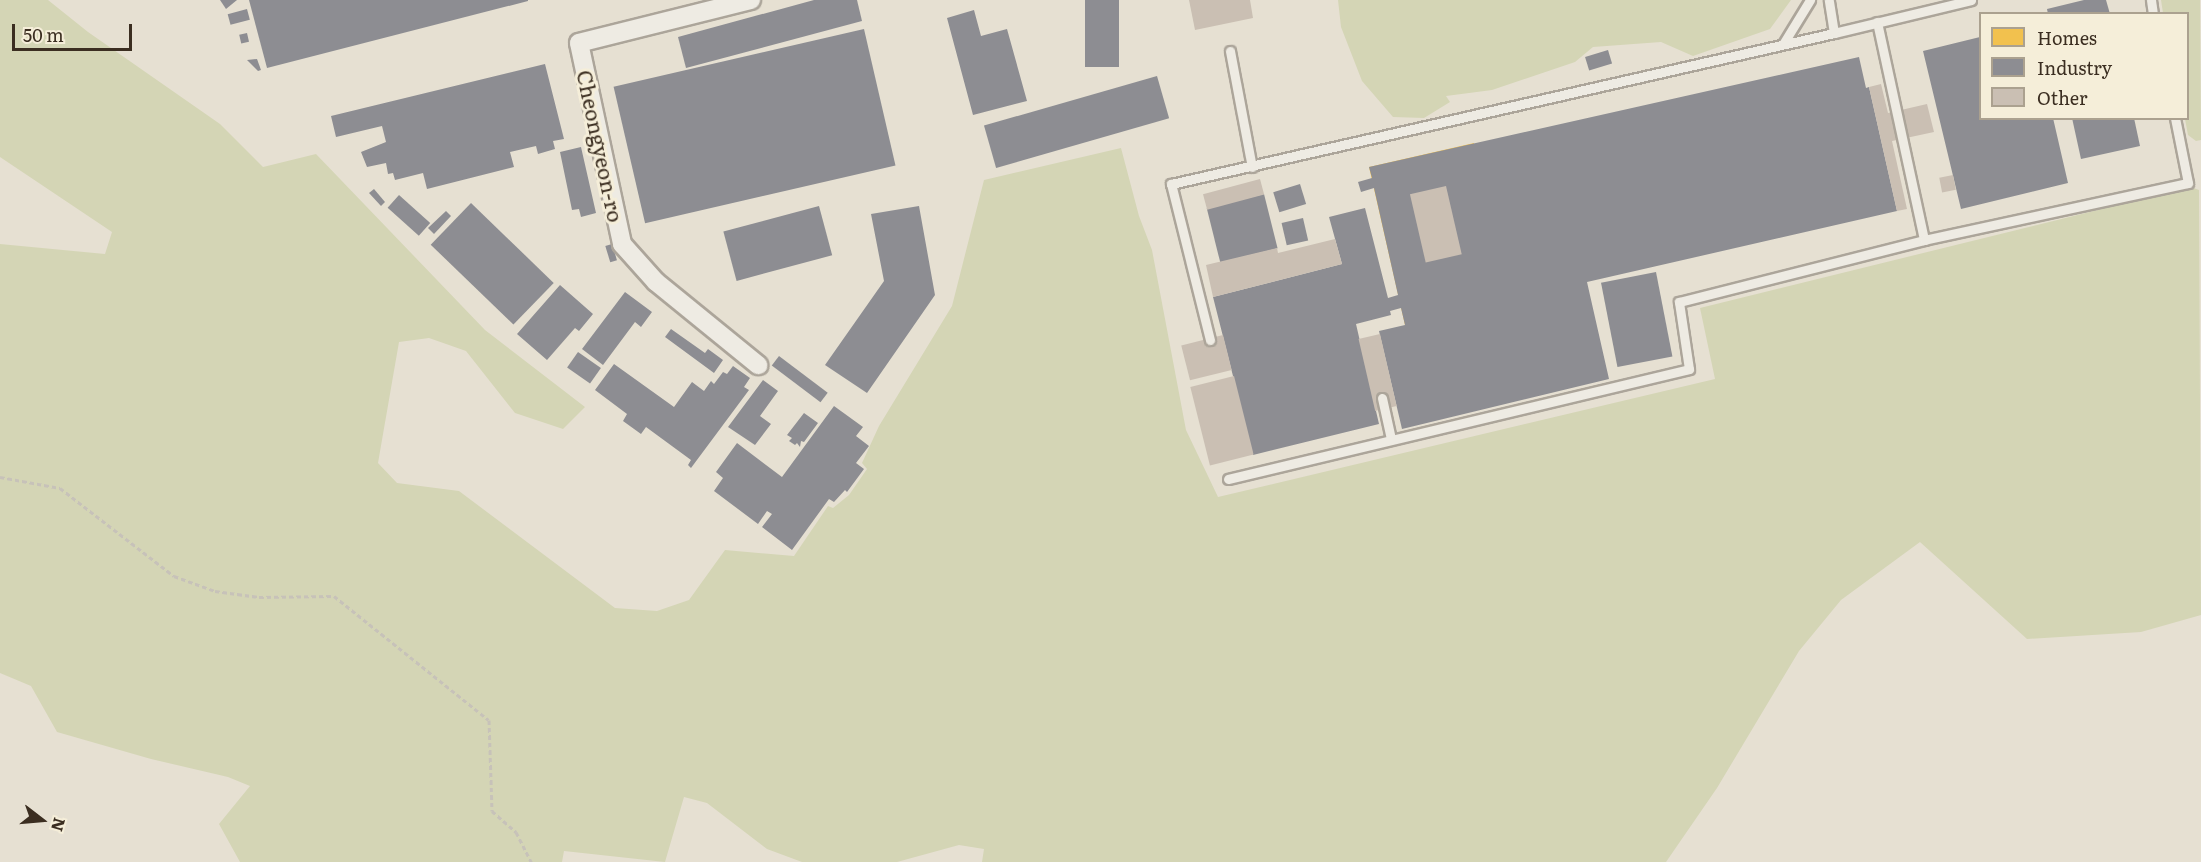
<!DOCTYPE html>
<html>
<head>
<meta charset="utf-8">
<style>
  body { margin:0 }
  #map { position:relative; width:2201px; height:862px; overflow:hidden; background:#e6e0d2; font-family:Literata,serif }
  div>[style] { position:absolute }
  [style*='--x'] { left:calc(var(--x)*1px); top:calc(var(--y)*1px); width:calc(var(--w)*1px); rotate:calc(var(--a)*1deg) }
  .green>* { inset:0; background:#d4d5b5 }
  .homes>* { inset:0; background:#f2c14e }
  .industry>* { inset:0; background:#8d8d92; transform-origin:0 0 }
  .building>* { inset:0; background:#cabfb3; transform-origin:0 0 }
  .path>* { height:3px; margin-top:-1.5px; transform-origin:0; background:repeating-linear-gradient(90deg,#c7c2b9 0 4.5px,transparent 0 7.5px) }
  .roads { filter:drop-shadow(2px 0 #aca59a) drop-shadow(-2px 0 #aca59a) drop-shadow(0 2px #aca59a) drop-shadow(0 -2px #aca59a) }
  .lane>* { height:9px; margin:-4.5px; padding:0 4.5px; transform-origin:4.5px; border-radius:4.5px; background:#eeebe3 }
  .street>* { height:18px; margin:-9px; padding:0 9px; transform-origin:9px; border-radius:9px; background:#eeebe3 }
  span { translate:-50% -50%; white-space:nowrap; text-align:center; line-height:1.15; -webkit-text-stroke:6px #f5eed9; paint-order:stroke }
  .street-label { font-size:21px; color:#3b2e21 }
  .legend { position:absolute; left:1979px; top:12px; width:210px; height:108px; box-sizing:border-box; background:#f5eed9; border:2px solid #aba18f; margin:0; padding:8px 10px; list-style:none; font-size:18px; color:#3b2e21 }
  .legend li { display:flex; align-items:center; gap:12px; height:30px }
  .legend b { width:30px; border:2px solid #aba18f }
  .north { position:absolute; left:12px; top:790px; width:60px; height:60px; -webkit-text-stroke:4px #f5eed9; paint-order:stroke; rotate:106deg; font-size:16px; font-weight:700; line-height:24px; text-align:center; color:#3b2e21 }
  .north::after { content:''; display:block; margin:auto; width:21px; height:27px; background:#3b2e21; clip-path:polygon(50% 0,100% 100%,50% 72%,0 100%) }
  .scale { position:absolute; left:12px; top:24px; width:120px; height:27px; box-sizing:border-box; border:3px solid #3b2e21; border-top:0; padding-left:8px; font-size:18px; line-height:21px; white-space:nowrap; color:#3b2e21; -webkit-text-stroke:4px #f5eed9; paint-order:stroke }
</style>
</head>
<body>
<div id="map">
  <div class="green">
    <i style="clip-path:polygon(0 0,48px 0,88px 32px,220px 124px,263px 167px,316px 154px,485px 330px,585px 407px,563px 429px,515px 413px,466px 351px,429px 338px,399px 342px,378px 463px,397px 483px,459px 491px,615px 608px,657px 611px,689px 600px,725px 550px,794px 556px,828px 506px,833px 508px,849px 495px,867px 469px,862px 463px,879px 426px,952px 306px,984px 180px,1121px 148px,1139px 216px,1152px 250px,1186px 430px,1218px 497px,1715px 379px,1700px 308px,2191px 187px,2199px 190px,2201px 615px,2141px 632px,2027px 639px,1920px 542px,1841px 600px,1799px 651px,1717px 788px,1666px 862px,982px 862px,984px 849px,959px 845px,897px 862px,802px 862px,767px 849px,707px 803px,684px 797px,665px 862px,564px 851px,562px 862px,240px 862px,219px 824px,250px 786px,228px 777px,151px 759px,57px 732px,31px 686px,0 673px,0 244px,105px 254px,112px 232px,0 157px)"></i>
    <i style="clip-path:polygon(1338px 0,1791px 0,1770px 29px,1693px 56px,1661px 42px,1593px 47px,1575px 62px,1492px 90px,1446px 96px,1450px 102px,1424px 118px,1393px 117px,1362px 81px,1341px 27px)"></i>
    <i style="clip-path:polygon(2161px 0,2200px 0,2201px 140px,2196px 141px,2188px 135px,2185px 119px,2188px 118px,2188px 14px,2163px 13px)"></i>
  </div>
  <div class="homes">
    <i style="clip-path:polygon(1474px 143px,1509px 300px,1482px 307px,1480px 296px,1471px 297px,1446px 186px,1410px 195px,1435px 306px,1421px 310px,1424px 321px,1405px 325px,1369px 167px)"></i>
  </div>
  <div class="industry">
    <i style="clip-path:polygon(220px 0,237px 0,226px 9px)"></i>
    <i style="clip-path:polygon(249px 0,528px 0,528px 1px,267px 68px)"></i>
    <i style="clip-path:polygon(814px 0,857px 0,862px 21px,686px 68px,678px 37px)"></i>
    <i style="left:1085px;top:0;width:34px;height:67px"></i>
    <i style="clip-path:polygon(2084px 0,2106px 0,2110px 14px,2048px 14px,2047px 9px)"></i>
    <i style="left:247px;top:9px;width:11px;height:20px;rotate:75deg"></i>
    <i style="clip-path:polygon(974px 10px,981px 36px,1007px 29px,1027px 101px,973px 115px,947px 18px)"></i>
    <i style="left:864px;top:29px;width:140px;height:257px;rotate:77deg"></i>
    <i style="left:247px;top:33px;width:9px;height:8px;rotate:77deg"></i>
    <i style="clip-path:polygon(1980px 37px,1980px 118px,2053px 118px,2068px 183px,1961px 209px,1923px 51px)"></i>
    <i style="left:1608px;top:50px;width:14px;height:24px;rotate:73deg"></i>
    <i style="clip-path:polygon(1859px 57px,1866px 88px,1869px 87px,1897px 211px,1587px 282px,1609px 379px,1402px 429px,1379px 331px,1405px 325px,1401px 308px,1390px 311px,1391px 315px,1356px 324px,1379px 424px,1253px 455px,1213px 297px,1342px 264px,1329px 217px,1365px 208px,1388px 298px,1398px 295px,1374px 188px,1361px 192px,1358px 182px,1372px 178px,1369px 167px)"></i>
    <i style="clip-path:polygon(257px 59px,261px 70px,258px 71px,247px 60px)"></i>
    <i style="clip-path:polygon(545px 64px,564px 139px,553px 141px,555px 149px,538px 154px,536px 146px,510px 152px,514px 167px,427px 189px,423px 173px,395px 180px,393px 173px,388px 174px,386px 163px,367px 167px,361px 152px,386px 142px,382px 126px,336px 137px,331px 116px)"></i>
    <i style="left:1157px;top:76px;width:44px;height:180px;rotate:74deg"></i>
    <i style="clip-path:polygon(2072px 118px,2134px 118px,2140px 146px,2081px 159px)"></i>
    <i style="clip-path:polygon(581px 147px,596px 213px,581px 217px,579px 209px,572px 210px,560px 152px)"></i>
    <i style="left:1300px;top:184px;width:21px;height:28px;rotate:73deg"></i>
    <i style="clip-path:polygon(374px 189px,385px 202px,381px 206px,369px 193px)"></i>
    <i style="left:1264px;top:194px;width:56px;height:59px;rotate:76deg"></i>
    <i style="left:399px;top:195px;width:42px;height:17px;rotate:42deg"></i>
    <i style="left:471px;top:203px;width:115px;height:58px;rotate:44deg"></i>
    <i style="left:819px;top:206px;width:51px;height:99px;rotate:75deg"></i>
    <i style="clip-path:polygon(919px 206px,935px 295px,867px 393px,825px 365px,884px 281px,871px 214px)"></i>
    <i style="clip-path:polygon(446px 211px,451px 216px,434px 234px,428px 228px)"></i>
    <i style="left:1303px;top:218px;width:23px;height:22px;rotate:77deg"></i>
    <i style="left:612px;top:244px;width:17px;height:7px;rotate:73deg"></i>
    <i style="left:1656px;top:272px;width:86px;height:56px;rotate:79deg"></i>
    <i style="clip-path:polygon(560px 285px,593px 314px,579px 331px,575px 328px,547px 360px,517px 334px)"></i>
    <i style="clip-path:polygon(625px 292px,652px 312px,641px 327px,635px 322px,603px 365px,582px 349px)"></i>
    <i style="clip-path:polygon(671px 329px,705px 353px,708px 349px,723px 360px,714px 373px,665px 337px)"></i>
    <i style="left:578px;top:352px;width:28px;height:19px;rotate:35deg"></i>
    <i style="left:779px;top:356px;width:61px;height:12px;rotate:37deg"></i>
    <i style="clip-path:polygon(614px 364px,674px 407px,692px 382px,704px 391px,711px 381px,714px 384px,723px 372px,727px 374px,733px 366px,750px 378px,744px 387px,749px 390px,691px 468px,688px 465px,691px 460px,646px 427px,641px 434px,623px 421px,627px 414px,595px 390px)"></i>
    <i style="clip-path:polygon(763px 380px,778px 391px,760px 416px,771px 424px,755px 445px,728px 427px)"></i>
    <i style="clip-path:polygon(834px 406px,863px 427px,856px 436px,869px 446px,856px 463px,864px 469px,847px 492px,845px 490px,834px 502px,829px 499px,792px 550px,762px 527px,772px 514px,767px 511px,758px 524px,714px 491px,723px 478px,716px 472px,737px 443px,782px 477px)"></i>
    <i style="clip-path:polygon(804px 413px,818px 423px,804px 442px,801px 441px,800px 447px,797px 443px,795px 445px,789px 441px,792px 438px,787px 435px)"></i>
  </div>
  <div class="building">
    <i style="clip-path:polygon(1189px 0,1250px 0,1253px 18px,1195px 30px)"></i>
    <i style="clip-path:polygon(1881px 84px,1888px 113px,1927px 104px,1934px 132px,1892px 141px,1907px 209px,1897px 211px,1869px 87px)"></i>
    <i style="left:1953px;top:175px;width:15px;height:14px;rotate:79deg"></i>
    <i style="left:1260px;top:179px;width:16px;height:59px;rotate:75deg"></i>
    <i style="left:1446px;top:186px;width:70px;height:37px;rotate:77deg"></i>
    <i style="clip-path:polygon(1335px 239px,1342px 264px,1213px 297px,1206px 265px,1277px 248px,1278px 253px)"></i>
    <i style="left:1380px;top:334px;width:74px;height:22px;rotate:77deg"></i>
    <i style="left:1223px;top:335px;width:36px;height:43px;rotate:76deg"></i>
    <i style="left:1234px;top:376px;width:81px;height:45px;rotate:76deg"></i>
  </div>
  <div class="path">
    <i style="--x:0;--y:477;--w:61;--a:10.4"></i>
    <i style="--x:60;--y:488;--w:144;--a:37.7"></i>
    <i style="--x:174;--y:576;--w:44;--a:20.1"></i>
    <i style="--x:215;--y:591;--w:44;--a:7.8"></i>
    <i style="--x:259;--y:597;--w:75;--a:-0.8"></i>
    <i style="--x:334;--y:596;--w:198;--a:38.7"></i>
    <i style="--x:489;--y:720;--w:91;--a:88.1"></i>
    <i style="--x:492;--y:811;--w:32;--a:41"></i>
    <i style="--x:516;--y:832;--w:34;--a:63"></i>
  </div>
  <div class="roads">
    <div class="lane">
      <i style="--x:2151;--y:0;--w:14;--a:82"></i>
      <i style="--x:1877;--y:22;--w:223;--a:77.8"></i>
      <i style="--x:1834;--y:33;--w:141;--a:-13.5"></i>
      <i style="--x:1783;--y:44;--w:52;--a:-58.5"></i>
      <i style="--x:1230;--y:51;--w:118;--a:79.3"></i>
      <i style="--x:1210;--y:340;--w:161;--a:-104"></i>
      <i style="--x:1171;--y:184;--w:680;--a:-12.83"></i>
      <i style="--x:1834;--y:33;--w:33;--a:-99"></i>
      <i style="--x:1382;--y:398;--w:42;--a:77.6"></i>
      <i style="--x:1228;--y:479;--w:474;--a:-13.4"></i>
      <i style="--x:1689;--y:369;--w:68;--a:-98.5"></i>
      <i style="--x:1679;--y:302;--w:253;--a:-14.2"></i>
      <i style="--x:1924;--y:240;--w:270;--a:-12.2"></i>
      <i style="--x:2188;--y:183;--w:66;--a:-101.3"></i>
    </div>
    <div class="street">
      <i style="--x:751;--y:0;--w:177;--a:166"></i>
      <i style="--x:579;--y:43;--w:206;--a:77.9"></i>
      <i style="--x:622;--y:244;--w:51;--a:48.2"></i>
      <i style="--x:656;--y:282;--w:132;--a:39.1"></i>
    </div>
  </div>
  <div class="street-label">
    <span style="left:601px;top:146px;rotate:78deg">Cheongyeon-ro</span>
  </div>
  <ul class="legend">
  <li><b style="height:16px;background:#f2c14e"></b>Homes</li>
  <li><b style="height:16px;background:#8d8d92"></b>Industry</li>
  <li><b style="height:16px;background:#cabfb3"></b>Other</li>
  </ul>
  <div class="north">N</div>
  <div class="scale">50 m</div>
</div>
</body>
</html>
